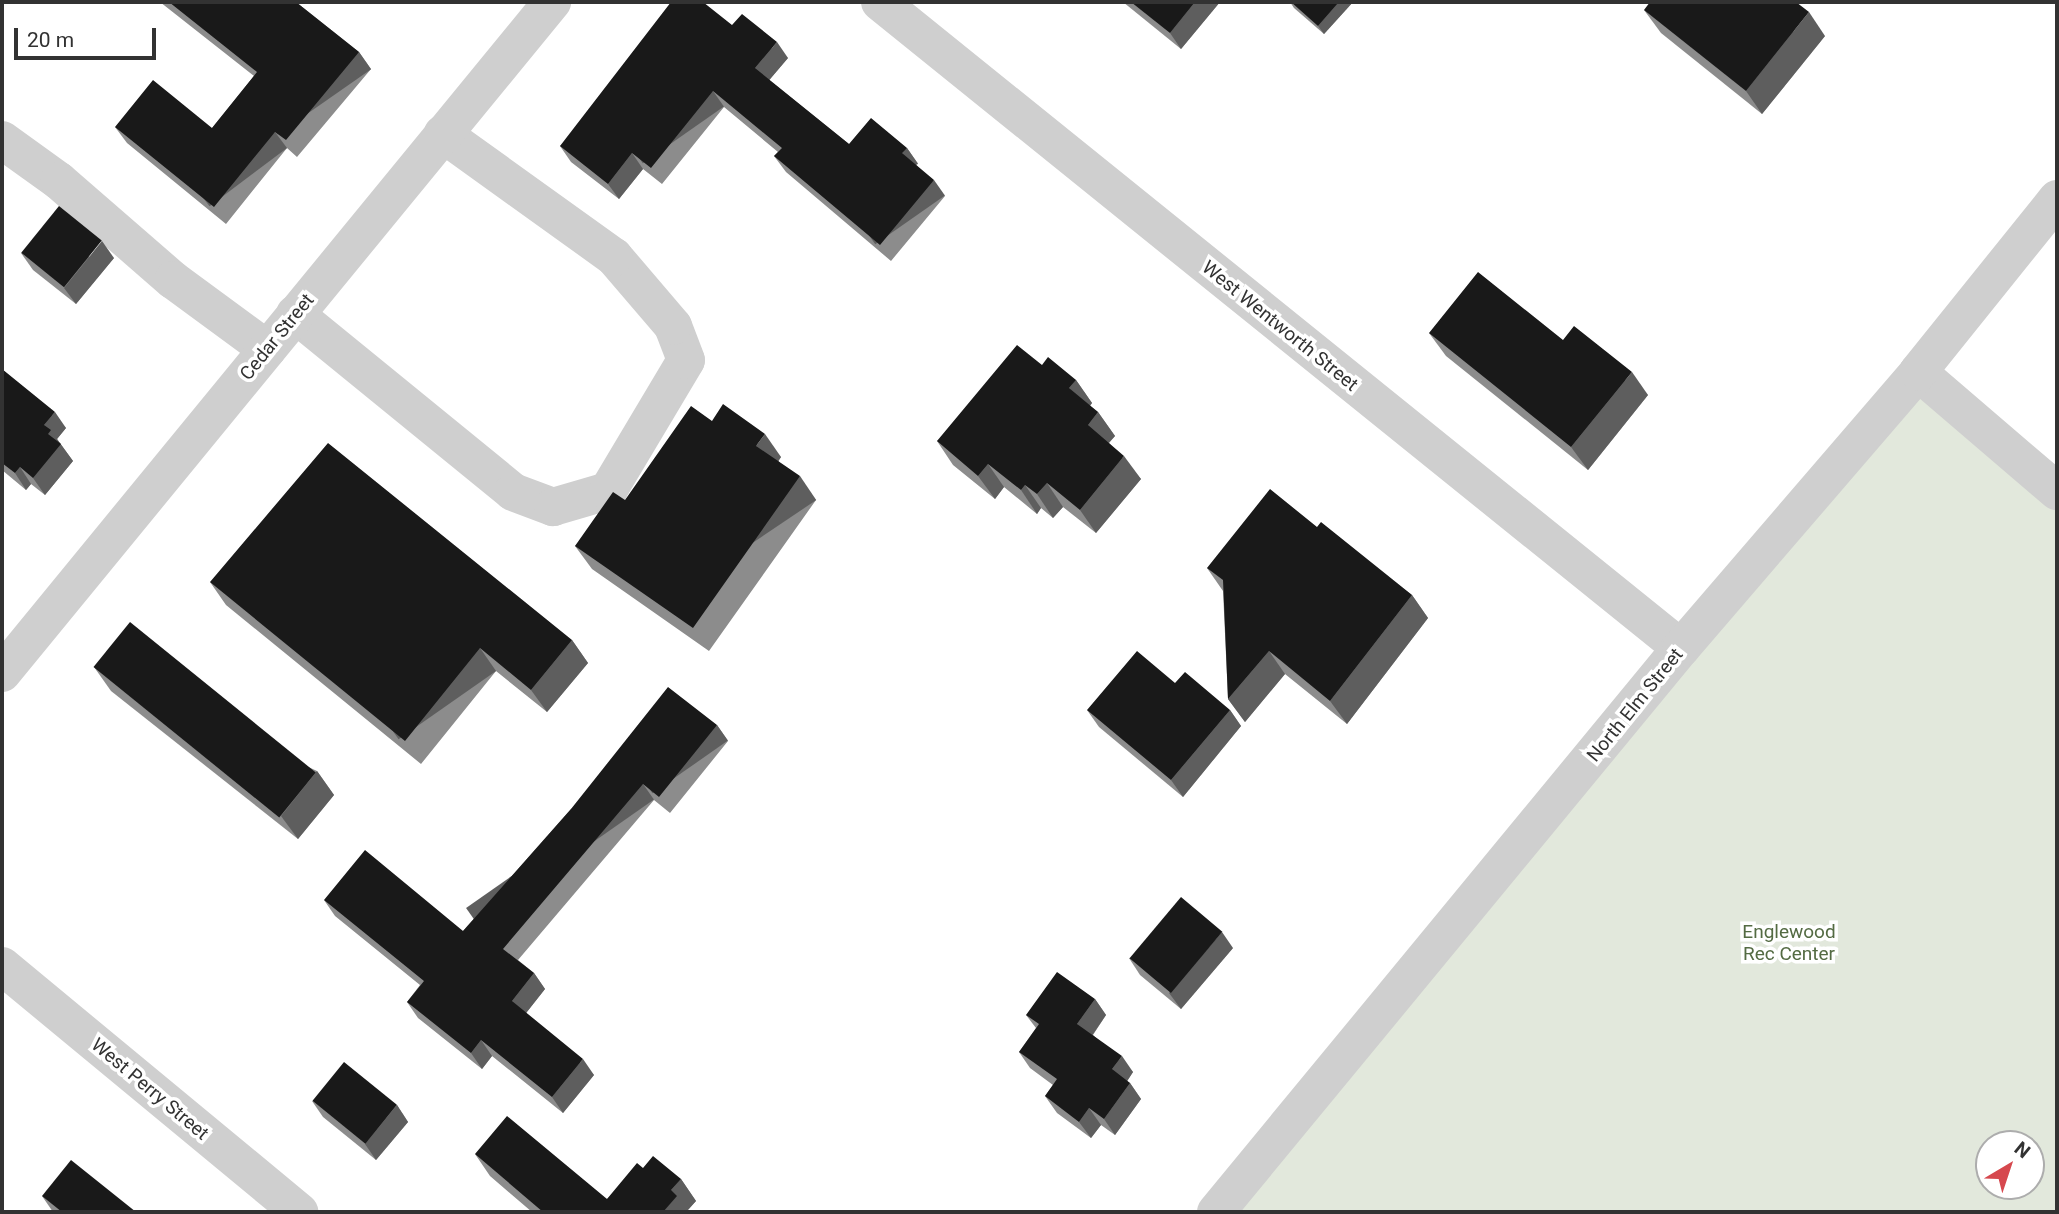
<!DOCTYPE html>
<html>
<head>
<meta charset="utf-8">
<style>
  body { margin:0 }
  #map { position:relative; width:2059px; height:1214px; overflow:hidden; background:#fff; font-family:Roboto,sans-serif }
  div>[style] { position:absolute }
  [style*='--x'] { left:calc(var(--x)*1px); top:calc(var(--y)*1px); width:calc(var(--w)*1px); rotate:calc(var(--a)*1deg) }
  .green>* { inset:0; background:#e2e8dc }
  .minor>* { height:38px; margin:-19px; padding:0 19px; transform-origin:19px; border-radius:19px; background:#cfcfcf }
  .wall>* { inset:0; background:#8c8c8c }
  .shaded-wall>* { inset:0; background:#5e5e5e; transform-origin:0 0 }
  .building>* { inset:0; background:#191919; transform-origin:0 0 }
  span { translate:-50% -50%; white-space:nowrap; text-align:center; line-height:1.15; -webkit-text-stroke:7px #fff; paint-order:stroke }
  .street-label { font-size:19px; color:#323232 }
  .park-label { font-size:19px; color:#546b43 }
  .frame { position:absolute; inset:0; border:4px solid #323232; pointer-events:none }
  .north { position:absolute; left:1975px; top:1130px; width:70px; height:70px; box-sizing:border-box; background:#fff; border:2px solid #adadad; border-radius:50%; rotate:39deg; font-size:19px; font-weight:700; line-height:28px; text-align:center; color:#323232 }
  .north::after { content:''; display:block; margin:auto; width:24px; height:32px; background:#d6484e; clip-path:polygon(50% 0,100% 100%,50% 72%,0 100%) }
  .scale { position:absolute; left:14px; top:28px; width:142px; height:32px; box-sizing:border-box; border:4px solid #323232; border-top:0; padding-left:9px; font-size:21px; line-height:24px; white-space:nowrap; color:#323232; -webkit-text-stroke:5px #fff; paint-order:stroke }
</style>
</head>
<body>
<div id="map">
  <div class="green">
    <i style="clip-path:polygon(evenodd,1918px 372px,2057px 491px,2057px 1212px,1212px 1212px,1918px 372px,1989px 1144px,2031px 1144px,2031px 1186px,1989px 1186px,1989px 1144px)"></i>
  </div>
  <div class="minor">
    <i style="--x:880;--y:2;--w:1029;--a:38.89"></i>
    <i style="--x:2;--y:140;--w:70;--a:35.7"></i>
    <i style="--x:59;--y:181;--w:151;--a:41"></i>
    <i style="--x:173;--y:280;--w:117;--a:36.3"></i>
    <i style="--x:295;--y:314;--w:281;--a:39.2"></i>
    <i style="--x:513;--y:492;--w:43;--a:20.6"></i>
    <i style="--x:553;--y:507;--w:57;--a:-16.2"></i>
    <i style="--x:608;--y:491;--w:152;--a:-59.2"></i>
    <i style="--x:686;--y:360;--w:36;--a:-111"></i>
    <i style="--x:673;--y:326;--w:91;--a:-130.5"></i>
    <i style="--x:614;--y:257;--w:211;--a:-144.3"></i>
    <i style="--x:1918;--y:372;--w:183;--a:40.6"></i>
    <i style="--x:2;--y:673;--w:868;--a:-50.66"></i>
    <i style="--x:2;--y:966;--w:386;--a:39.6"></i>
    <i style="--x:1216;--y:1212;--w:731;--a:-50.5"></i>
    <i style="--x:1681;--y:648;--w:364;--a:-49.3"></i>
    <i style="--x:1918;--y:372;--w:222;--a:-51.2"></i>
  </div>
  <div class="wall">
    <i style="clip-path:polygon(160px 2px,296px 2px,359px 52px,371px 69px,297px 157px,287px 148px,226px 224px,127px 143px,115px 127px,212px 128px,254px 76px)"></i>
    <i style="clip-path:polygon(1123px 2px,1220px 2px,1181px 49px)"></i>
    <i style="clip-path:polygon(1290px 2px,1353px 2px,1324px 34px,1294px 8px)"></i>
    <i style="clip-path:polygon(1644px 10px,1825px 36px,1762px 114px,1661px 33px)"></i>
    <i style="clip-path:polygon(732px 25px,788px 58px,769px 80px,849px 144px,907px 148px,918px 164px,916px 165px,945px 196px,891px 261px,786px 172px,774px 156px,778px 152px,724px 107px,662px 184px,643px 169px,619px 199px,571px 162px,560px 146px)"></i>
    <i style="clip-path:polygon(21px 253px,114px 258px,76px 304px,33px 270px)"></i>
    <i style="clip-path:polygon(1429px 333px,1563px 340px,1648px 395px,1588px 470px,1446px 356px)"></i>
    <i style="clip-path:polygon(1042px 365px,1076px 380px,1092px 403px,1090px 406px,1098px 412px,1115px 436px,1109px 443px,1141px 479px,1096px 533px,1063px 507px,1053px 518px,1041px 508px,1037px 514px,1004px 487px,995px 499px,953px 465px,937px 441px)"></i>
    <i style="clip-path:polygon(2px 369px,66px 428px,57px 439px,73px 461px,45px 495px,31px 484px,26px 490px,2px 470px)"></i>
    <i style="clip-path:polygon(712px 421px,781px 457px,778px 461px,816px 500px,709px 651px,592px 569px,575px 546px)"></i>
    <i style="clip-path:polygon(1317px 527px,1412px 595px,1428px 618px,1347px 724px,1285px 674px,1245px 722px,1228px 699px,1223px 591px,1207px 568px)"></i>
    <i style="clip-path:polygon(210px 582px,572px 640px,588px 663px,547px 712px,496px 671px,421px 764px,226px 605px)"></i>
    <i style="clip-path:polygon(94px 667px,317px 771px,334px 795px,298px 839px,111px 691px)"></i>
    <i style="clip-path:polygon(1087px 710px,1230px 710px,1241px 726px,1183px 797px,1099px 727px)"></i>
    <i style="clip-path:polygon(717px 725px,728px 741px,670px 813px,654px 800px,518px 960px,534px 973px,545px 989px,526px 1013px,594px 1075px,563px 1113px,492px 1056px,482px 1069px,418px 1018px,407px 1002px,420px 985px,335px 916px,324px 900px,463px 931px,571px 809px)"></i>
    <i style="clip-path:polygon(1233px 948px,1181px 1009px,1140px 975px,1129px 958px)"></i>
    <i style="clip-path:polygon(1095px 999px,1106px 1015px,1093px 1035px,1133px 1072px,1127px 1081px,1130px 1083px,1141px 1099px,1115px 1135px,1101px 1125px,1091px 1138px,1057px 1113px,1045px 1096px,1053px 1085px,1030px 1068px,1019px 1052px,1036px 1028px,1026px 1015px)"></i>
    <i style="clip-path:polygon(312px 1101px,397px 1105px,408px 1122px,376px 1160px,323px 1117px)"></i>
    <i style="clip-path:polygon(475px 1154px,607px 1199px,643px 1168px,681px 1179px,696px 1201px,687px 1211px,688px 1212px,532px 1212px,490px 1176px)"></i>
    <i style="clip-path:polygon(42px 1196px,136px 1212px,53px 1212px)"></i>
  </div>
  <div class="shaded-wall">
    <i style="clip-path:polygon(1195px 2px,1220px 2px,1181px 49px,1170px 33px)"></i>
    <i style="clip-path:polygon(1339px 2px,1353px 2px,1324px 34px,1318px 26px)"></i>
    <i style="clip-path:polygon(1809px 12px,1825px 36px,1762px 114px,1746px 91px)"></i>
    <i style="clip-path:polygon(777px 42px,788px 58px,766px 84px,755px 68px)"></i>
    <i style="left:359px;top:52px;width:21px;height:114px;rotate:55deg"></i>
    <i style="left:713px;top:91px;width:19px;height:99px;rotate:55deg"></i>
    <i style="left:275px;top:132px;width:20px;height:97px;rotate:53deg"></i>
    <i style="left:907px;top:148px;width:19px;height:7px;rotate:55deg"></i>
    <i style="clip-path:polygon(632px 153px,643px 169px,619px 199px,608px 184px)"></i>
    <i style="left:934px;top:180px;width:19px;height:85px;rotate:55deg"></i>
    <i style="clip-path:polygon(102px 241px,114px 258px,76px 304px,64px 288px)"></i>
    <i style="clip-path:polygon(1632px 372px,1648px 395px,1588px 470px,1571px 447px)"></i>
    <i style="clip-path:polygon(1076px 380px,1092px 403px,1085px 412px,1069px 388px)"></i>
    <i style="clip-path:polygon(55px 412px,66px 428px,57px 439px,73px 461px,45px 495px,33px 478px,48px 434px,44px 425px)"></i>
    <i style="clip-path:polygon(1098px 412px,1115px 436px,1104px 448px,1088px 425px)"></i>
    <i style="clip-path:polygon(765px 434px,781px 457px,773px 470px,756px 446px)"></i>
    <i style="clip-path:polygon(1124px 456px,1141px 479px,1096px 533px,1080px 510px)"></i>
    <i style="clip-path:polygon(988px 464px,1004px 487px,995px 499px,978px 476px)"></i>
    <i style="clip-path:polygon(20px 467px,31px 484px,26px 490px,15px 473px)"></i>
    <i style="left:800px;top:476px;width:29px;height:186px;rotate:56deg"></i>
    <i style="clip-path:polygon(1047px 483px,1063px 507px,1053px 518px,1037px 494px)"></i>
    <i style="clip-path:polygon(1025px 485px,1041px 508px,1037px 514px,1021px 490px)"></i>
    <i style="clip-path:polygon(1412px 595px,1428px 618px,1347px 724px,1330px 701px)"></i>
    <i style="clip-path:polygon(572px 640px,588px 663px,547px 712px,531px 690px)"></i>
    <i style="left:480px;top:648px;width:28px;height:119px;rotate:55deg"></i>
    <i style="clip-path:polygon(1269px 651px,1285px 674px,1245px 722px,1228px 699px)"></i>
    <i style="clip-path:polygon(1230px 710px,1241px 726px,1183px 797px,1171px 780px)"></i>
    <i style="left:717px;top:725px;width:19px;height:92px;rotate:55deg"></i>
    <i style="clip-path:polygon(317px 771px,334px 795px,298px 839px,281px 816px)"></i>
    <i style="left:643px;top:784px;width:19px;height:216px;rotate:55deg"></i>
    <i style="clip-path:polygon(1222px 932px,1233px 948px,1181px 1009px,1169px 993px)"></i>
    <i style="clip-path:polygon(534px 973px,545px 989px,523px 1017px,512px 1001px)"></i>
    <i style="clip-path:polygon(1095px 999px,1106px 1015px,1089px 1040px,1077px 1024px)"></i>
    <i style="clip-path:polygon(481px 1040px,492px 1056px,482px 1069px,471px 1053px)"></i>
    <i style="clip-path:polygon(1122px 1056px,1133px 1072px,1124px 1086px,1112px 1069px)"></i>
    <i style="clip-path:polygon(583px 1059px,594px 1075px,563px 1113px,552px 1097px)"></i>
    <i style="clip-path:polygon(1130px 1083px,1141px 1099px,1115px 1135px,1104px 1119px)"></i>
    <i style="clip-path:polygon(397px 1105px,408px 1122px,376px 1160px,365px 1144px)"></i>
    <i style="clip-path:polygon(1089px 1108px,1101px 1125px,1091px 1138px,1079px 1122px)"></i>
    <i style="clip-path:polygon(681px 1179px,696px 1201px,687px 1211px,688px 1212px,663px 1212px,671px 1190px)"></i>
  </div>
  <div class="building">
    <i style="clip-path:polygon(169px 2px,296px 2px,359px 52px,286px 140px,275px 132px,214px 207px,115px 127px,153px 80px,212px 128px,257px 72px)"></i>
    <i style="clip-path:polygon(671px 2px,703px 2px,732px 25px,742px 14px,777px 42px,755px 68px,849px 144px,871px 118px,907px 148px,902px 153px,934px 180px,880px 245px,774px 156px,782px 148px,713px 91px,651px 168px,632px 153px,608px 184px,560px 146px)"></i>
    <i style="clip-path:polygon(1131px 2px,1195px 2px,1170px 33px)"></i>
    <i style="clip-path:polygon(1291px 2px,1339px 2px,1318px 26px)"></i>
    <i style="clip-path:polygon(1650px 2px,1796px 2px,1809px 12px,1746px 91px,1644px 10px)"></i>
    <i style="left:59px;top:206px;width:55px;height:60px;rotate:39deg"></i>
    <i style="clip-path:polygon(1478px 272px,1563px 340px,1574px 326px,1632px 372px,1571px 447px,1429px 333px)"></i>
    <i style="clip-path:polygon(1017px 345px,1042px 365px,1048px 357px,1076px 380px,1069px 388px,1098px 412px,1088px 425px,1124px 456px,1080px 510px,1047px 483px,1037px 494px,1025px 485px,1021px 490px,988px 464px,978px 476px,937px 441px)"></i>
    <i style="clip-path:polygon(2px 369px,55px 412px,44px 425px,51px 430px,48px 434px,61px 444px,33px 478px,20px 467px,15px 473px,2px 463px)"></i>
    <i style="clip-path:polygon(723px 404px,765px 434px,756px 446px,800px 476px,693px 628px,575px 546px,613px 492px,625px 500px,691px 406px,712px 421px)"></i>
    <i style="clip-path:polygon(328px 443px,572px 640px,531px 690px,480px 648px,405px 741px,210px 582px)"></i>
    <i style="clip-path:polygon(1270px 489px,1317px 527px,1321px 522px,1412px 595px,1330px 701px,1269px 651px,1228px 699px,1223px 580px,1207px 568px)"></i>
    <i style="left:130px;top:622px;width:239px;height:58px;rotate:39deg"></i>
    <i style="clip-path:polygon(1137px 651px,1175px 683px,1185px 672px,1230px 710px,1171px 780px,1087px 710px)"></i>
    <i style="clip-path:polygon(668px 687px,717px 725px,659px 797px,643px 784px,503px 949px,534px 973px,512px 1001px,583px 1059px,552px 1097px,481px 1040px,471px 1053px,407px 1002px,424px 981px,324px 900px,365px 850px,463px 931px,571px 809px)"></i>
    <i style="left:1181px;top:897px;width:54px;height:80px;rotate:40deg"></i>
    <i style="clip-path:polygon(1057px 972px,1095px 999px,1077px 1024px,1122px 1056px,1112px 1069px,1130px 1083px,1104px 1119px,1089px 1108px,1079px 1122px,1045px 1096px,1057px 1079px,1019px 1052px,1039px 1024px,1026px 1015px)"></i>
    <i style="left:344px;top:1062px;width:68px;height:50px;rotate:39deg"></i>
    <i style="clip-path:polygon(507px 1116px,607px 1199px,637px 1163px,643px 1168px,653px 1156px,681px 1179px,671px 1190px,677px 1196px,663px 1212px,543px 1212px,475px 1154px)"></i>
    <i style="clip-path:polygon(71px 1160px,136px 1212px,62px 1212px,42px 1196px)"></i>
  </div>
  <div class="street-label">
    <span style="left:1280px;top:326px;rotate:39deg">West Wentworth Street</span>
    <span style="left:277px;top:337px;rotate:-51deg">Cedar Street</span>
    <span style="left:1635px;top:705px;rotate:-51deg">North Elm Street</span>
    <span style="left:150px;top:1089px;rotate:40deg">West Perry Street</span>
  </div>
  <div class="park-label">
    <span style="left:1789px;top:943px">Englewood<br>Rec Center</span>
  </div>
  <div class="frame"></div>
  <div class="north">N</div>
  <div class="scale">20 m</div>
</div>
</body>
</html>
